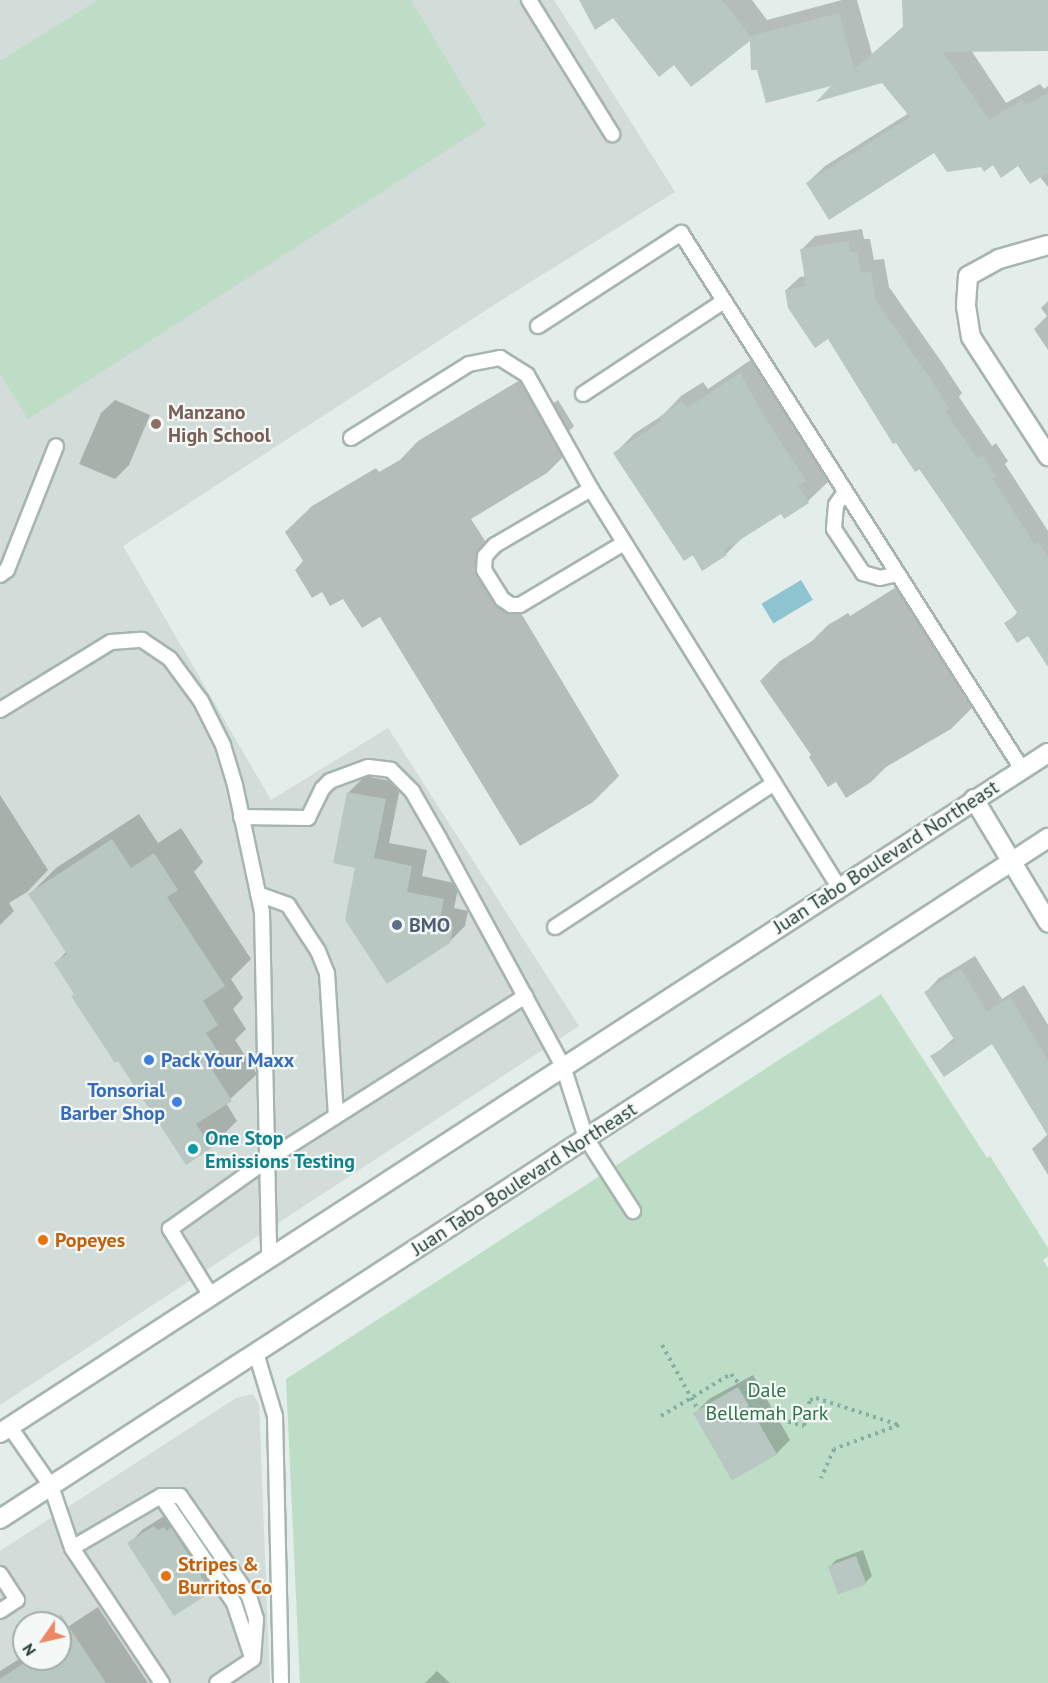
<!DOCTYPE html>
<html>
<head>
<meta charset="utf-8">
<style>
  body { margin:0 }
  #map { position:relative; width:1048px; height:1683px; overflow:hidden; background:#e3ede9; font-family:"PT Sans",sans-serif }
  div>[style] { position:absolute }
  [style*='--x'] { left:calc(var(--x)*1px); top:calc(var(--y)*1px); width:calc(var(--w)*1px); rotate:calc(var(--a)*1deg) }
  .built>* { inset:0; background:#d2dcd8 }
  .green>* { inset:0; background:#bdddc6 }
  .water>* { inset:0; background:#8ec4cf; transform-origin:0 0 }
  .shadow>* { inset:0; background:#0003 }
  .building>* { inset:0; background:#b9c7c2; transform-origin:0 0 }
  .path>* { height:4px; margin-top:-2px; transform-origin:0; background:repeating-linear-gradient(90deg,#85afa3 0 3px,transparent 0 7.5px) }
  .roads { filter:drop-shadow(2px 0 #a6b5b0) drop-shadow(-2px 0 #a6b5b0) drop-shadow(0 2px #a6b5b0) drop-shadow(0 -2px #a6b5b0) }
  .service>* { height:14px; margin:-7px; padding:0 7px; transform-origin:7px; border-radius:7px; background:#fff }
  .minor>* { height:18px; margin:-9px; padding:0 9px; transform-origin:9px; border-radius:9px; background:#fff }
  .secondary>* { height:18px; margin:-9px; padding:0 9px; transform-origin:9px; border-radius:9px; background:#fff }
  .dots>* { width:16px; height:16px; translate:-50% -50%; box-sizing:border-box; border:3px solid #f4f9f7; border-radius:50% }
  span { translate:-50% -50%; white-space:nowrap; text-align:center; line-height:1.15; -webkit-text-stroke:4.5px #f4f9f7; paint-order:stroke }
  .education-label { font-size:20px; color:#785e54; font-weight:700 }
  .left { translate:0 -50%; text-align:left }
  .street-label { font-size:20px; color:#243e37 }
  .service-label { font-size:20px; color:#4e5e75; font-weight:700 }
  .shop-label { font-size:20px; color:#366cbe; font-weight:700 }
  .right { translate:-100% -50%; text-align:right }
  .culture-label { font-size:20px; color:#0d838f; font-weight:700 }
  .food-label { font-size:20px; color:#c56008; font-weight:700 }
  .park-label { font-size:20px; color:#2f734a }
  .north { position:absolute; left:12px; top:1611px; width:60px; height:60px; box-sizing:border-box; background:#f4f9f7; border:2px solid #a1aeaa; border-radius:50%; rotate:236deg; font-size:16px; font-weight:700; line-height:24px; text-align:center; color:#243e37 }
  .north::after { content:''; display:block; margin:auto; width:21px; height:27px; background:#ed8661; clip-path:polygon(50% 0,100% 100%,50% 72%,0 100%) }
</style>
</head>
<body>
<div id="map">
  <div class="built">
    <i style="clip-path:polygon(0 0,554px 0,675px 192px,500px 301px,123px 546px,271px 800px,388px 728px,579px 1026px,0 1405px)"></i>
    <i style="clip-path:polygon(evenodd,253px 1394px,259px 1404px,270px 1683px,0 1683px,0 1551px,236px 1398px,253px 1394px,24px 1623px,60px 1623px,60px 1659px,24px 1659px,24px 1623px)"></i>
  </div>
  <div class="green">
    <i style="clip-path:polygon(98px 0,411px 0,486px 125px,28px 419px,0 374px,0 61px)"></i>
    <i style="clip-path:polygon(881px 994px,987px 1158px,990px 1156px,1048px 1248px,1048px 1256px,1043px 1260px,1048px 1268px,1048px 1683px,300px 1683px,286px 1379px)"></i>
  </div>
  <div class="water">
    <i style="left:801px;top:580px;width:23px;height:46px;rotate:59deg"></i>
  </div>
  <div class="shadow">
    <i style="clip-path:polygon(589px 0,752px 0,767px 20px,842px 0,857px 0,872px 54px,904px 26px,904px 0,1048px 0,1048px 49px,971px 50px,1006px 103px,1040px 84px,1044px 89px,1048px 86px,1048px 187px,1040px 177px,1018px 164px,982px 166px,934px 150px,807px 183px,825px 166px,909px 113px,882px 81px,836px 83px,751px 38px,674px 63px)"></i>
    <i style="clip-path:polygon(862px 229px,864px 239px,870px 239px,874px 260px,884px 259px,889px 287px,943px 364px,962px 393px,959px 397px,992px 446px,996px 443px,1008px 461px,1005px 464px,1048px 531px,1048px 664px,1028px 634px,1006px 624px,1018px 612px,828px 337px,786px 290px,800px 277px,806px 276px,801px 250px,815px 236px)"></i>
    <i style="clip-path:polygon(1048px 301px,1048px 350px,1034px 329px,1047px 316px,1041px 308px)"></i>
    <i style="clip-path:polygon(761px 353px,825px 459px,819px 466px,829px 481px,808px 501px,784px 517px,781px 512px,745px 535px,727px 553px,703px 569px,615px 453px,635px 433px,663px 415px,681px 396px,703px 382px,708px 389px)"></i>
    <i style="clip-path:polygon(530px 374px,549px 406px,558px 400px,574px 426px,566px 434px,573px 447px,547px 473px,471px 519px,491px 550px,486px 555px,619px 776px,593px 802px,520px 846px,380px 617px,362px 628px,343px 599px,330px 606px,322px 592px,312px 598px,295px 570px,303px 561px,285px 532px,312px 506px,376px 468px,379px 472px,400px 460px,418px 441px)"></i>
    <i style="clip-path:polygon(115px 400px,150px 415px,129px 465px,115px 479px,79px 464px,101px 413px)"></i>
    <i style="clip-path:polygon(906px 581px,969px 686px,962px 693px,972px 708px,951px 729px,886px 767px,871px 782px,846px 798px,836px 782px,828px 787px,809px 757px,811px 755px,760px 681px,780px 661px,812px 641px,828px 625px,848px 613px,850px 616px)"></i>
    <i style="clip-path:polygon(365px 776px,401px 783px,389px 843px,427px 850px,422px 876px,459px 884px,454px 908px,468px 911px,465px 926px,449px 942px,357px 866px,335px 862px,349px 792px)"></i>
    <i style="clip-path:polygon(0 795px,48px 870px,27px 892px,9px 903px,14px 911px,0 925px)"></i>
    <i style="clip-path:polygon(139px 814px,158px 843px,181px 828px,203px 862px,194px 872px,251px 959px,231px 979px,243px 998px,233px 1009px,246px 1029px,235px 1040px,257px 1074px,226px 1103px,237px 1121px,211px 1147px,76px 993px,56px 963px,67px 951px,30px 894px,56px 868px)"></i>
    <i style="clip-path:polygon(975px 956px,1002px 999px,1024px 985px,1048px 1025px,1048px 1133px,992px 1042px,932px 1057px,954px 1038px,926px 992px,939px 978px)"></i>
    <i style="clip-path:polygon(1048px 1134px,1048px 1175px,1032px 1149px)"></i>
    <i style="clip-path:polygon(753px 1375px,790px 1440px,776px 1454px,732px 1479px,695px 1413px,709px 1399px)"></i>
    <i style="clip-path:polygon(169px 1513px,181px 1518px,186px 1515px,224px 1577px,210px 1591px,129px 1544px,142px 1530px)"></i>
    <i style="clip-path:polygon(863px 1550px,872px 1576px,866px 1582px,839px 1592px,829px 1567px,836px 1560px)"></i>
    <i style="clip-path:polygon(98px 1607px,148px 1683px,0 1683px,0 1671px,24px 1656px,24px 1659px,60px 1659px,60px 1632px)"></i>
    <i style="clip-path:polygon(437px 1671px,450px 1683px,425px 1683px)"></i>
  </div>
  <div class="building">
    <i style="clip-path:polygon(579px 0,722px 0,750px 36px,839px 13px,854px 69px,903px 28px,902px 0,1048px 0,1048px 51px,943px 52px,989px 120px,1022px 100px,1026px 105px,1048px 93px,1048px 173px,1030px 184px,1018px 166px,1001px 178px,993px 165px,984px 172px,981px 167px,947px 172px,934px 153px,829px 220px,806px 183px,910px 117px,882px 83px,816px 102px,831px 86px,766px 103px,757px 70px,751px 70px,750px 41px,691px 87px,674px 65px,659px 77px,613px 18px,595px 30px)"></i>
    <i style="clip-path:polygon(849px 241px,850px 252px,857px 251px,861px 273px,871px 272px,876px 301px,930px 378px,949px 408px,945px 411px,977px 458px,982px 455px,996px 476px,992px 478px,1035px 545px,1038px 542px,1048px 557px,1048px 667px,1028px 636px,1017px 643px,1004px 623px,1018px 614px,920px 469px,915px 472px,896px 443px,893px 444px,828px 339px,815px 348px,788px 308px,785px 290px,806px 286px,800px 249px)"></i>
    <i style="clip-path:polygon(740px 373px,767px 421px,806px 481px,798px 486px,809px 503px,784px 519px,781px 514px,724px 550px,727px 555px,702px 571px,693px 555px,684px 561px,613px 453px,662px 421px,659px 417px,682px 401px,687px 408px)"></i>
    <i style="clip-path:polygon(347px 792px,386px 799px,374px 858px,412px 866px,407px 892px,444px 899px,439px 924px,453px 927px,450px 943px,387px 984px,345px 920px,355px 868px,333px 863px)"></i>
    <i style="clip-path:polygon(112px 839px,131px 868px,154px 853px,178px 890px,167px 897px,225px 986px,203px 1001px,218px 1025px,206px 1033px,221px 1057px,209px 1065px,232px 1101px,196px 1124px,212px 1148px,186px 1165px,118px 1061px,115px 1063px,71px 996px,74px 994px,54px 963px,67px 954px,28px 894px)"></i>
    <i style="clip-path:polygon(961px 969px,987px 1012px,1010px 997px,1048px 1061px,1048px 1136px,992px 1044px,944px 1077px,930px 1056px,955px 1041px,924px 992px)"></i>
    <i style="left:738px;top:1387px;width:78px;height:52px;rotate:60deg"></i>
    <i style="clip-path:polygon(154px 1526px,158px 1530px,164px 1527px,167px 1531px,171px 1527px,211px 1592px,174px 1616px,127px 1543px)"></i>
    <i style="left:856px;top:1556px;width:30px;height:30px;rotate:70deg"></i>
    <i style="clip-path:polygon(60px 1613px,106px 1683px,0 1683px,0 1679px,30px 1659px,60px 1659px)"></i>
  </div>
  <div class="path">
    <i style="--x:662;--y:1345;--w:74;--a:61"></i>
    <i style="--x:661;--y:1416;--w:82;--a:-31"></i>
    <i style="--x:731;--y:1374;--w:22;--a:51"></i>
    <i style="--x:745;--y:1391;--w:21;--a:71"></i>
    <i style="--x:752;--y:1411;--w:54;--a:16.1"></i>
    <i style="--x:804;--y:1426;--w:27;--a:-77"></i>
    <i style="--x:810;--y:1400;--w:6;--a:-18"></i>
    <i style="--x:816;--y:1398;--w:87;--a:18"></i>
    <i style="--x:899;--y:1425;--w:69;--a:159.7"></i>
    <i style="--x:834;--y:1449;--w:32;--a:114"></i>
  </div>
  <div class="roads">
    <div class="service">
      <i style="--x:529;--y:0;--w:158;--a:58.2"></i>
      <i style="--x:538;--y:326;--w:171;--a:-33"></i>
      <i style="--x:681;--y:233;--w:635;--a:57.54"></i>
      <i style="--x:583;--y:394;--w:169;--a:-33.4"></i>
      <i style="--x:351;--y:438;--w:139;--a:-32.1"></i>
      <i style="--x:469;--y:364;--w:32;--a:-11"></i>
      <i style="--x:500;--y:358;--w:32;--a:32"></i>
      <i style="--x:527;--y:375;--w:131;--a:60.7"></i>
      <i style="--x:591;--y:489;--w:469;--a:58.1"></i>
      <i style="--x:591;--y:489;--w:111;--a:149.7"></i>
      <i style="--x:495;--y:545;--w:15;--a:132"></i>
      <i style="--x:485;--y:556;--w:14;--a:94"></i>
      <i style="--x:484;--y:570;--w:34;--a:58"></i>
      <i style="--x:502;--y:599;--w:11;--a:34"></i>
      <i style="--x:511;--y:605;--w:9;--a:0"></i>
      <i style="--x:520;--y:605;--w:121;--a:-30.8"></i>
      <i style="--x:845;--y:492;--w:16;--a:125"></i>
      <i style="--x:836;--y:505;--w:24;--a:95"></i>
      <i style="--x:834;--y:529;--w:53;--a:56.6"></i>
      <i style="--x:863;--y:573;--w:18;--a:16"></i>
      <i style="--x:880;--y:578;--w:18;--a:-13"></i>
      <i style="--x:0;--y:575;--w:9;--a:-36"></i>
      <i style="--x:7;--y:570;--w:133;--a:-68.4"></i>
      <i style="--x:0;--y:710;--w:130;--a:-31.5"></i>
      <i style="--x:111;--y:642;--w:31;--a:-4"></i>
      <i style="--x:142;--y:640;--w:34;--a:34"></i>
      <i style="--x:170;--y:659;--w:52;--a:53.6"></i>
      <i style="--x:201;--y:701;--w:49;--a:63.4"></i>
      <i style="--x:223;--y:745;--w:42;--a:73.3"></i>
      <i style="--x:235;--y:785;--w:130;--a:78"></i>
      <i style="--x:262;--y:912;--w:346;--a:88.8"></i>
      <i style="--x:241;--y:817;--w:67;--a:0.9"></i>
      <i style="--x:308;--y:818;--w:32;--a:-64"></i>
      <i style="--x:322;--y:789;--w:11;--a:-45"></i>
      <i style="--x:330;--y:781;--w:40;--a:-20.2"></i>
      <i style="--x:368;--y:767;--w:23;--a:7"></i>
      <i style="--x:391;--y:770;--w:30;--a:45"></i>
      <i style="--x:412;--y:791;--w:54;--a:60.1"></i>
      <i style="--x:439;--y:838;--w:260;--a:61.5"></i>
      <i style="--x:563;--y:1066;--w:76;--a:72.3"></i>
      <i style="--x:586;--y:1138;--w:87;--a:57.2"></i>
      <i style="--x:258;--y:894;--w:32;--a:20"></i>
      <i style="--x:288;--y:905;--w:55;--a:56.9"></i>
      <i style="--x:318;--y:951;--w:24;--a:68"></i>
      <i style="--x:327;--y:973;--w:143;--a:86.4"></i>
      <i style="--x:555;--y:927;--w:262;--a:-33.3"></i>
      <i style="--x:211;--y:1296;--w:79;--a:-121.5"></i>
      <i style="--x:170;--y:1229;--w:119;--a:-35.4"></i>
      <i style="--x:267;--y:1160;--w:306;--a:-32.4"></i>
      <i style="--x:256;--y:1353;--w:66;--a:73.2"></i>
      <i style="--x:275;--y:1416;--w:267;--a:88.7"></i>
      <i style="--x:10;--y:1427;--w:72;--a:55.2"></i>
      <i style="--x:51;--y:1486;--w:65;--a:71.3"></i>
      <i style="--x:72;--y:1548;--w:162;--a:56.3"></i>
      <i style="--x:161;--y:1496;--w:130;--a:55.7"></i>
      <i style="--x:234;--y:1603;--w:54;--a:71.6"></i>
      <i style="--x:72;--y:1548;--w:103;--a:-30.3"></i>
      <i style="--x:161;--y:1496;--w:19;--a:0"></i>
      <i style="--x:180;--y:1496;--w:121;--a:55.4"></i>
      <i style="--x:249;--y:1596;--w:24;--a:73"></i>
      <i style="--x:256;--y:1619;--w:40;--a:94.3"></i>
      <i style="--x:253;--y:1659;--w:43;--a:146.3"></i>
      <i style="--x:0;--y:1574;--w:31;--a:57"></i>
      <i style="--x:17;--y:1600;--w:20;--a:147"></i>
    </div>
    <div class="minor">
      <i style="--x:1048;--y:245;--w:51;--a:164.1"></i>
      <i style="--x:999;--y:259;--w:35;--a:151"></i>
      <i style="--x:968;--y:276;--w:30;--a:94"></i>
      <i style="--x:966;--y:306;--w:31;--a:81"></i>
      <i style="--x:971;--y:337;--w:142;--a:57.1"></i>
      <i style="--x:974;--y:799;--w:144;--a:59"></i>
    </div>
    <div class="secondary">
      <i style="--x:0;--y:1433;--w:1249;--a:-32.98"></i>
      <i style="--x:0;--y:1519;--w:1250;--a:-33.02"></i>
    </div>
  </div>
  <div class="dots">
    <i style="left:156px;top:424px;background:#8d6e63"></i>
    <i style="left:397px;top:925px;background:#5c6f8a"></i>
    <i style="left:149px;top:1060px;background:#3f7fe0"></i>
    <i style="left:177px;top:1102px;background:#3f7fe0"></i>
    <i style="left:193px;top:1149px;background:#0f9aa8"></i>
    <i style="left:43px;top:1240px;background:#e8710a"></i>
    <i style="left:166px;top:1576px;background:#e8710a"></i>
  </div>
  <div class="education-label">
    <span class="left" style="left:168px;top:424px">Manzano<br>High School</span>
  </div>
  <div class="street-label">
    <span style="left:886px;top:857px;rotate:-33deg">Juan Tabo Boulevard Northeast</span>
    <span style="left:524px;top:1179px;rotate:-33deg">Juan Tabo Boulevard Northeast</span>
  </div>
  <div class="service-label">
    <span class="left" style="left:409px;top:925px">BMO</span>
  </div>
  <div class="shop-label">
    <span class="left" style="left:161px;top:1060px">Pack Your Maxx</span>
    <span class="right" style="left:165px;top:1102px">Tonsorial<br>Barber Shop</span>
  </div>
  <div class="culture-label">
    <span class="left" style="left:205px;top:1150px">One Stop<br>Emissions Testing</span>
  </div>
  <div class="food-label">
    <span class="left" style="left:55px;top:1240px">Popeyes</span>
    <span class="left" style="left:178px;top:1576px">Stripes &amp;<br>Burritos Co</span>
  </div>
  <div class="park-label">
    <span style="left:767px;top:1402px">Dale<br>Bellemah Park</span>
  </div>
  <div class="north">N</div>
</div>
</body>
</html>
